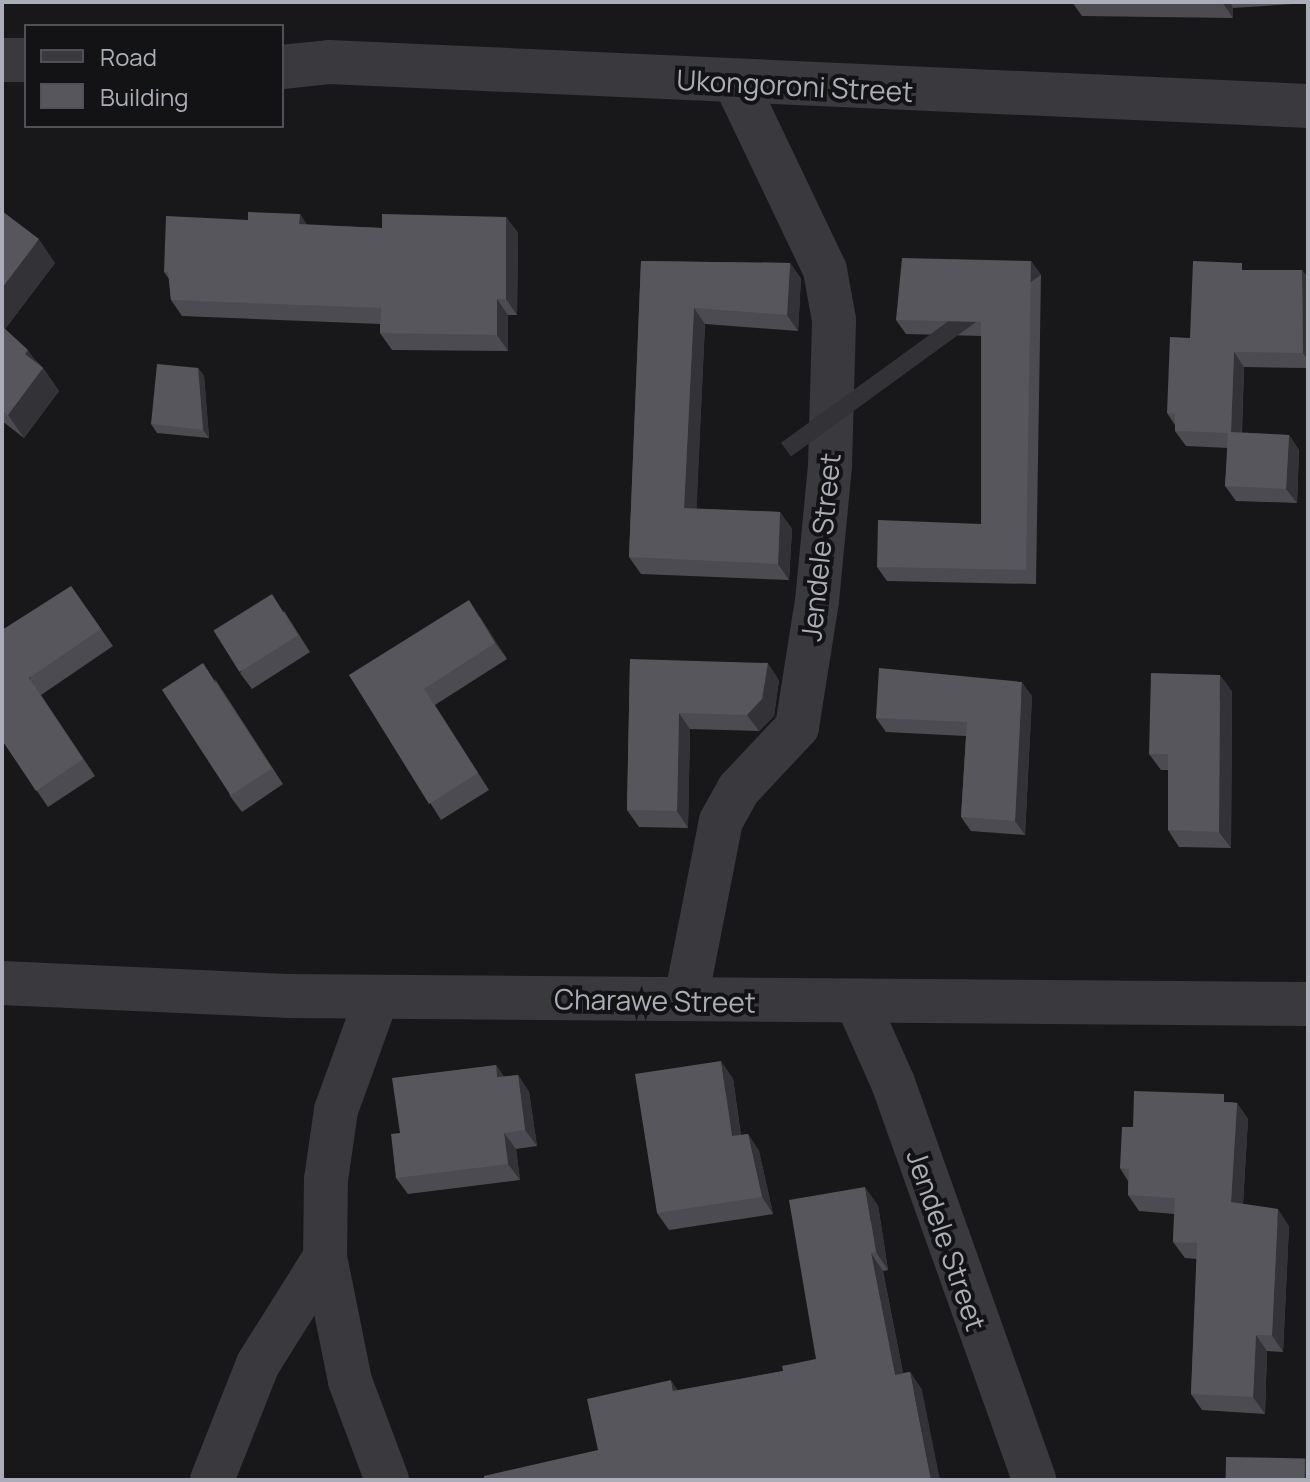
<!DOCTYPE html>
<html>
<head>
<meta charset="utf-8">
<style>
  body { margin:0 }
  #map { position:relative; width:1310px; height:1482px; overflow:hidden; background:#181719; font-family:Manrope,sans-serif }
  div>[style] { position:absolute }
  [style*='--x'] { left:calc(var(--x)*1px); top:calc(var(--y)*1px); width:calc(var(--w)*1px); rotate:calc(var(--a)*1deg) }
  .minor>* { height:44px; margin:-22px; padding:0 22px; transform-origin:22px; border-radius:22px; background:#39393e }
  .wall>* { inset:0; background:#4c4b51 }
  .shaded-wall>* { inset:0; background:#333236; transform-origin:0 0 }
  .building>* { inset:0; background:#56565c; transform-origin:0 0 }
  span { translate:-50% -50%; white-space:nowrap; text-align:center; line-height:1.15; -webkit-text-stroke:8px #131214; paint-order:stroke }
  .street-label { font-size:28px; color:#abaeb8 }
  .frame { position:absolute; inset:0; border:4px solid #abaeb8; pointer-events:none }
  .legend { position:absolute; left:24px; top:24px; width:260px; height:104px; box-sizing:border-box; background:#131214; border:2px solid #505056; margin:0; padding:10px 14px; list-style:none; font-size:24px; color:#abaeb8 }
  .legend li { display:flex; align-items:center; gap:16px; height:40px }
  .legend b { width:40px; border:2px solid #505056 }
</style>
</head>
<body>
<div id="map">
  <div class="minor">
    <i style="--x:2;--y:60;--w:24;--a:0"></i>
    <i style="--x:282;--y:67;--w:47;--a:-6.1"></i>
    <i style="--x:329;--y:62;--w:980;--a:2.57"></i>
    <i style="--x:2;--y:983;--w:284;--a:2.6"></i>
    <i style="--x:286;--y:996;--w:1022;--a:0.45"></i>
    <i style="--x:377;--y:997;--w:120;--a:109.9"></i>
    <i style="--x:336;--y:1110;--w:70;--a:98.2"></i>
    <i style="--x:326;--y:1179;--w:78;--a:90.7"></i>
    <i style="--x:325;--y:1257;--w:126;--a:78.6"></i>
    <i style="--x:350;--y:1381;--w:106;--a:69.5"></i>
    <i style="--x:686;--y:999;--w:181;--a:-78.9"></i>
    <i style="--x:721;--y:821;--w:37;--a:-61"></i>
    <i style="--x:739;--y:789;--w:85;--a:-46.9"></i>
    <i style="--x:797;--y:727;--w:128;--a:-81"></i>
    <i style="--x:817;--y:601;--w:137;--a:-84.5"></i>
    <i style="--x:830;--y:465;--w:145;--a:-88.4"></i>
    <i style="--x:834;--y:320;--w:51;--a:-100.2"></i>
    <i style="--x:825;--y:270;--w:207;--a:-115.5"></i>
    <i style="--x:857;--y:1002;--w:89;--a:66"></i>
    <i style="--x:893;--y:1083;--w:421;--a:70.4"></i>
    <i style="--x:212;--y:1480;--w:125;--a:-68.4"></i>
    <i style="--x:258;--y:1364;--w:126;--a:-57.9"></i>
  </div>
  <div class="wall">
    <i style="clip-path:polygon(1072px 2px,1308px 2px,1308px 3px,1233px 8px,1233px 18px,1082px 16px)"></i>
    <i style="clip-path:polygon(2px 211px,55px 263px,5px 329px,43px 368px,59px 391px,24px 438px,2px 421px)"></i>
    <i style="clip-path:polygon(300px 214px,307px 225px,382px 228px,506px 217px,518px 233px,517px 315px,508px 315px,508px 351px,392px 350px,380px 333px,380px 324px,182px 316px,171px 300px,169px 279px,164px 272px,248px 220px)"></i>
    <i style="clip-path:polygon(641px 261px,790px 263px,801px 279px,798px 331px,705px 324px,696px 509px,780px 512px,792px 529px,789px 580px,641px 574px,629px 557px)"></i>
    <i style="clip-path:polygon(1031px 261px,1041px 275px,1036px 584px,887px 581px,877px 567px,981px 524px,981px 336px,906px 334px,896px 320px)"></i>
    <i style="clip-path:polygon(1247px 270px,1302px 270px,1308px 278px,1308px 368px,1244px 367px,1242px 433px,1289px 435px,1299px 450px,1297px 503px,1236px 501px,1225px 486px,1228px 448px,1186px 446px,1175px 431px,1175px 425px,1167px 413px,1190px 338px)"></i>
    <i style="clip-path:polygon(198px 368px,204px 376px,209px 438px,157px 433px,151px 424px)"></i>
    <i style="clip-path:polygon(71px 586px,113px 646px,41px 695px,95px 776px,48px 807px,2px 740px)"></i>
    <i style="clip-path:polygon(284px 611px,310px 652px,252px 689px,240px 673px)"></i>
    <i style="clip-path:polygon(480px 617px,507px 659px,435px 705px,489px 790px,441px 820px,349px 675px)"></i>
    <i style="clip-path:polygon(630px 659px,779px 680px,774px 716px,759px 731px,690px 729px,688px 828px,639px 827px,627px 810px)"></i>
    <i style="clip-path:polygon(215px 679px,283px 784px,242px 812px,230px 796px)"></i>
    <i style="clip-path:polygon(1232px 691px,1231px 848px,1179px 847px,1168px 830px,1168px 770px,1161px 770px,1149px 754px)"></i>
    <i style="clip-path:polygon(1032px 696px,1025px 835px,971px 831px,961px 817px,966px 736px,886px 732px,876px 718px)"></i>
    <i style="clip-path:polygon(496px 1065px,504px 1077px,518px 1075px,529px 1092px,537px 1146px,516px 1149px,520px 1180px,408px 1194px,396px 1178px,400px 1133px)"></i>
    <i style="clip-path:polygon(733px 1078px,741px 1135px,748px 1134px,759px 1151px,773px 1214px,669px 1230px,657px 1213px)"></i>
    <i style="clip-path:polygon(1229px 1102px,1237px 1103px,1248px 1119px,1243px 1204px,1289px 1226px,1283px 1352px,1267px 1351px,1265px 1414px,1202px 1410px,1191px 1394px,1197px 1259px,1185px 1258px,1173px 1242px,1174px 1214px,1139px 1211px,1128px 1195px,1128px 1181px,1120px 1168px,1133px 1127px)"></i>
    <i style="clip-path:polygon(878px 1205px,888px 1270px,883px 1271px,903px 1373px,910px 1372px,922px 1390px,598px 1450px,678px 1391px,783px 1371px,816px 1359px)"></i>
  </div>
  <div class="shaded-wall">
    <i style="clip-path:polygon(1222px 2px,1230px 2px,1233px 8px,1233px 18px)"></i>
    <i style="clip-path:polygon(300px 214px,311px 231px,299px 224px)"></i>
    <i style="clip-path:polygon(506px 217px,518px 233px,517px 315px,506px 299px)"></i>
    <i style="clip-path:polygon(39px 239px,55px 263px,2px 333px,2px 288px)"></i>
    <i style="left:1031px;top:261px;width:17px;height:309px;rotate:54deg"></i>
    <i style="clip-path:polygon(790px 263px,801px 279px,798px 331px,787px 315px)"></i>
    <i style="clip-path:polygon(1302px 270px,1308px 278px,1308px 360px,1303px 353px)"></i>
    <i style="clip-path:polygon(497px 299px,508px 315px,508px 351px,497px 335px)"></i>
    <i style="clip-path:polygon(694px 308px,705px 324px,696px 525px,684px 508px)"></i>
    <i style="clip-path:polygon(28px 350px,42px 370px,43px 368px,59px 391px,24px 438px,8px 415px,25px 354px)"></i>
    <i style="clip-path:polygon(1234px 352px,1244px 367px,1241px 447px,1231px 432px)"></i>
    <i style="clip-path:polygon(198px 368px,204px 376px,209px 438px,203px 430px)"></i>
    <i style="clip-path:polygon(1289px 435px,1299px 450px,1297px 503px,1286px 489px)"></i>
    <i style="clip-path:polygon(780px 512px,792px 529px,789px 580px,778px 564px)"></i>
    <i style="clip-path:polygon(469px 600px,480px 617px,507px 659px,495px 643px)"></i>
    <i style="clip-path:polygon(768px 663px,779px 680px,774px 716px,759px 731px,747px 715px)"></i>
    <i style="clip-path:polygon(1220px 675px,1232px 691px,1231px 848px,1219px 832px)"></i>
    <i style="clip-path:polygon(1022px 682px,1032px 696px,1025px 835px,1015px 821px)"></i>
    <i style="clip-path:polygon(679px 713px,690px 729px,688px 828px,677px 811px)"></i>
    <i style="clip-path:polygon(721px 1061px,733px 1078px,743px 1153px,732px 1136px)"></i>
    <i style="clip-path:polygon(496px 1065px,507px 1082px,497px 1077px)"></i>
    <i style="clip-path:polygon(518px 1075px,529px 1092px,537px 1146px,525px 1130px)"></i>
    <i style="clip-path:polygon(1237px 1103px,1248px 1119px,1242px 1219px,1231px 1202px)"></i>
    <i style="clip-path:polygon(504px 1133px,516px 1149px,520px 1180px,508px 1164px)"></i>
    <i style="clip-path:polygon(748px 1134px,759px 1151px,773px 1214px,762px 1197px)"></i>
    <i style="clip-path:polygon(865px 1187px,878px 1205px,888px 1270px,876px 1252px)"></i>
    <i style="clip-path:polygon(1278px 1209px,1289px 1226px,1283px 1352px,1272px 1335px)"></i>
    <i style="clip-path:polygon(871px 1253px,883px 1271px,907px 1393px,895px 1375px)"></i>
    <i style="clip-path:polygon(1256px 1335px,1267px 1351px,1265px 1414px,1253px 1397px)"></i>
    <i style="clip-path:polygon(910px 1372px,922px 1390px,940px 1480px,931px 1480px)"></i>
    <i style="clip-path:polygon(671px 1380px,683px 1398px,673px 1391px)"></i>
    <i style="clip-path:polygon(1305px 1458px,1308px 1463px,1308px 1480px,1304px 1480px)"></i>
  </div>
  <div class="building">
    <i style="clip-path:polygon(2px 211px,39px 239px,2px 288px)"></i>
    <i style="clip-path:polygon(248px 212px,300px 214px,299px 224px,382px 228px,382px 214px,506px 217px,506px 299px,497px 299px,497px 335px,380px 333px,381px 308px,171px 300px,168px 272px,164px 272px,166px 216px,248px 220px)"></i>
    <i style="clip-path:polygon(902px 258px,1031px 261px,1026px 570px,877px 567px,878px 520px,981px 524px,981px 322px,896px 320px)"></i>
    <i style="clip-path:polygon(641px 261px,790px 263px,787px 315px,694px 308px,684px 508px,780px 512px,778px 564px,629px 557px)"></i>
    <i style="clip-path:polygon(1193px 261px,1242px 263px,1242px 270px,1302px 270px,1303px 353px,1234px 352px,1231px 432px,1289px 435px,1286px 489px,1225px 486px,1228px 433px,1175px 431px,1175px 414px,1167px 413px,1170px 337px,1190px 338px)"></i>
    <i style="clip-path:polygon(2px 326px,28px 350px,25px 354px,43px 368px,8px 415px,2px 410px)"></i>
    <i style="clip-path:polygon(157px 364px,198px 368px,203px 430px,151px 424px)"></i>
    <i style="clip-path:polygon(71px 586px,101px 629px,29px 678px,83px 759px,36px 791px,2px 740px,2px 630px)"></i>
    <i style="left:272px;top:594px;width:49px;height:69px;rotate:58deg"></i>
    <i style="clip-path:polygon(469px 600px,495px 643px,424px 689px,478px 773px,429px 804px,349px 675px)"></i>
    <i style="clip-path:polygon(630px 659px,768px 663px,762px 699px,747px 715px,679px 713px,677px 811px,627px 810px)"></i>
    <i style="left:203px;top:663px;width:126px;height:49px;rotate:57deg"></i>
    <i style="clip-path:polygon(879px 668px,1022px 682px,1015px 821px,961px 817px,967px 722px,876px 718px)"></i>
    <i style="clip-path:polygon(1151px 673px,1220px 675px,1219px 832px,1168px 830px,1168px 754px,1149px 754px)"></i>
    <i style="clip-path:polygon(721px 1061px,732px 1136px,748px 1134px,762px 1197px,657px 1213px,635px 1074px)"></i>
    <i style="clip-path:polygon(496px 1065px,497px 1077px,518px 1075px,525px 1130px,504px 1133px,508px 1164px,396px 1178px,391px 1134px,400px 1133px,392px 1078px)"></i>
    <i style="clip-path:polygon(1134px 1091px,1224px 1094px,1224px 1102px,1237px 1103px,1231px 1202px,1278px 1209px,1272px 1335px,1256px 1335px,1253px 1397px,1191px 1394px,1197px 1243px,1173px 1242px,1175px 1198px,1128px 1195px,1129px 1169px,1120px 1168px,1122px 1127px,1133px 1127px)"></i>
    <i style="clip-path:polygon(865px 1187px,876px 1252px,871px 1253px,895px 1375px,910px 1372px,931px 1480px,484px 1480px,484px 1476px,598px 1450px,587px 1399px,671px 1380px,673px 1391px,783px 1371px,782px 1366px,816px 1359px,789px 1200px)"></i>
    <i style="left:1226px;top:1457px;width:79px;height:23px;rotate:1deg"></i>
  </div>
  <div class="street-label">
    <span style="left:795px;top:85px;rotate:3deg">Ukongoroni Street</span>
    <span style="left:820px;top:547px;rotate:-84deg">Jendele Street</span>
    <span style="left:655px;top:1000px;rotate:1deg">Charawe Street</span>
    <span style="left:947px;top:1240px;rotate:71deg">Jendele Street</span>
  </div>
  <div class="frame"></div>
  <ul class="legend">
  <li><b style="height:10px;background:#39393e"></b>Road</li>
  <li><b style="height:22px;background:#56565c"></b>Building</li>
  </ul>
</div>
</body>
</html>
